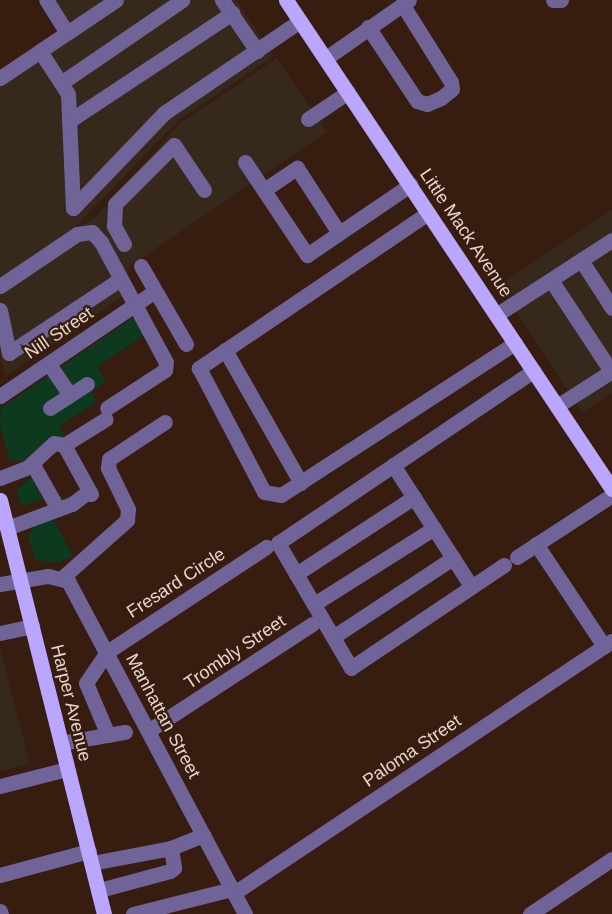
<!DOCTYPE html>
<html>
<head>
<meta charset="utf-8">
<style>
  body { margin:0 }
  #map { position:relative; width:612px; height:914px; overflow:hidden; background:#371c10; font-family:Helvetica,sans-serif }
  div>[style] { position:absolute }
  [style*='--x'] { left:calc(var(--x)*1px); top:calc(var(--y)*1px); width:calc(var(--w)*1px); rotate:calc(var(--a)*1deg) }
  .commercial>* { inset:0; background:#37281c }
  .green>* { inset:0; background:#0d3a1e }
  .minor>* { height:15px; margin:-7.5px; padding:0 7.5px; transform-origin:7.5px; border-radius:7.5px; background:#6f6398 }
  .major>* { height:15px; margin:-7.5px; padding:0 7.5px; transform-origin:7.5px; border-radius:7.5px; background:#baa6fd }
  span { translate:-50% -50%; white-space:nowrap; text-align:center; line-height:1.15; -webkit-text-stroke:4.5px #371c10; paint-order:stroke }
  .street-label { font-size:18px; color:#e7d4cb }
</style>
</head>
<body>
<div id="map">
  <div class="commercial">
    <i style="clip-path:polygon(40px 0,236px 0,274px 56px,180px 119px,70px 232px,0 279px,0 70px,60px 30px)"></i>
    <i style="clip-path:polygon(277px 58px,327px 132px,127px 268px,131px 291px,5px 376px,0 354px,0 280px,98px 215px,181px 122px)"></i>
    <i style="clip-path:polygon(612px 210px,612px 393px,583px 413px,498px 285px)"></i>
    <i style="clip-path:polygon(0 648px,30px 764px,0 771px)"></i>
  </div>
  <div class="green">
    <i style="clip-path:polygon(134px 317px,145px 335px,97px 367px,106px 382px,92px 391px,96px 403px,60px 425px,64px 437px,51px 436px,22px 462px,9px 459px,0 425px,1px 408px)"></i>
    <i style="clip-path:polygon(31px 477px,43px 499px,25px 505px,19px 502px,17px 490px)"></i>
    <i style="clip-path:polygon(48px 518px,53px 518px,73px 556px,57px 563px,36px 560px,28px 538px,34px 527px)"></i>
  </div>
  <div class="minor">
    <i style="--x:222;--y:0;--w:62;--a:55.5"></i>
    <i style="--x:553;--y:0;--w:8;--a:0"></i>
    <i style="--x:368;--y:27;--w:89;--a:56.5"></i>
    <i style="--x:417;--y:101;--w:10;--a:17"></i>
    <i style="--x:427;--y:104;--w:15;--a:-23"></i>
    <i style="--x:441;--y:98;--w:14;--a:-39"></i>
    <i style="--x:452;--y:89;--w:7;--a:-98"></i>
    <i style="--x:451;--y:82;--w:92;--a:-122.1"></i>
    <i style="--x:67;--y:33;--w:59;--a:-34"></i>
    <i style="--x:40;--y:51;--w:32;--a:-34"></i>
    <i style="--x:67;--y:33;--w:39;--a:-122"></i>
    <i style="--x:326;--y:58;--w:101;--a:-34.9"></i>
    <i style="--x:0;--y:78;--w:48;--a:-34"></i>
    <i style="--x:40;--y:51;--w:51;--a:56.9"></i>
    <i style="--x:68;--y:94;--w:114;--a:87.5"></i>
    <i style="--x:73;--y:208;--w:132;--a:-46.2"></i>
    <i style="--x:164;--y:113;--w:164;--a:-34.1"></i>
    <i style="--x:61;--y:83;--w:147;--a:-34.4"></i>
    <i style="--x:308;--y:119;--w:48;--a:-34"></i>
    <i style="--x:69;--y:121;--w:196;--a:-33.5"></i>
    <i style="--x:245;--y:162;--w:112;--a:56.3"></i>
    <i style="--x:307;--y:255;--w:125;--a:-34.2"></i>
    <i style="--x:264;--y:190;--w:40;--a:-34"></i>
    <i style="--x:297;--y:168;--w:77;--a:57.1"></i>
    <i style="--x:428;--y:213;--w:277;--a:145.9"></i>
    <i style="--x:199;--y:368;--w:140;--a:62.3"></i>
    <i style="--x:264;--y:492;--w:17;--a:10"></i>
    <i style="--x:281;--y:495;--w:279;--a:-33"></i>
    <i style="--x:124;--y:244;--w:21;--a:-119"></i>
    <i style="--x:114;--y:226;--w:22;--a:-87"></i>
    <i style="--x:115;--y:204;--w:83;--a:-45"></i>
    <i style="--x:174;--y:145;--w:54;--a:56.3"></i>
    <i style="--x:581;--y:260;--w:57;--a:57.1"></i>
    <i style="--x:141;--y:266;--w:90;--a:60"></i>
    <i style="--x:551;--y:280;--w:109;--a:56.6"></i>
    <i style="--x:0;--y:286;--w:93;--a:-34"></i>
    <i style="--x:77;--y:234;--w:15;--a:-8"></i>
    <i style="--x:92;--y:232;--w:13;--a:48"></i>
    <i style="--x:101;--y:242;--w:136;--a:61.6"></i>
    <i style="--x:166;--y:362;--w:8;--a:97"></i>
    <i style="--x:165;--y:370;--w:69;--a:146.8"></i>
    <i style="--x:0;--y:310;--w:44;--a:78.2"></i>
    <i style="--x:9;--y:353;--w:132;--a:-33.6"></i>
    <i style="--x:496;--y:315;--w:138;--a:-32.9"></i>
    <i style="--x:225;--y:350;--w:153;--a:60.3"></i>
    <i style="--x:49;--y:364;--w:37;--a:56"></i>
    <i style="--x:0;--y:396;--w:187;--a:-34.1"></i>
    <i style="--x:557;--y:406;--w:65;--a:-32.5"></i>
    <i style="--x:50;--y:408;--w:44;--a:-33"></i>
    <i style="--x:64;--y:445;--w:49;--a:-31.8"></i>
    <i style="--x:32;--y:463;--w:53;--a:60.5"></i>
    <i style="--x:393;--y:465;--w:144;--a:57.2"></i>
    <i style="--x:0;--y:478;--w:30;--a:-21"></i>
    <i style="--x:28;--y:467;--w:35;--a:-43"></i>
    <i style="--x:54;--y:443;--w:10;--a:11"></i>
    <i style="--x:64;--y:445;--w:56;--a:61.1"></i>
    <i style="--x:7;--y:528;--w:69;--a:-20.3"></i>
    <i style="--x:72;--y:504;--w:21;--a:-37"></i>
    <i style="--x:536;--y:544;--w:123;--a:56.3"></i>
    <i style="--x:517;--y:557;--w:113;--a:-33.1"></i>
    <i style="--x:504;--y:565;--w:184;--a:146.1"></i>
    <i style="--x:351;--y:668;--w:145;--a:-120.3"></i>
    <i style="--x:278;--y:543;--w:308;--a:-34"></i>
    <i style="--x:296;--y:574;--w:141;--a:-33.1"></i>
    <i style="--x:63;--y:577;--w:86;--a:-41.7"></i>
    <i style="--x:127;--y:520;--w:11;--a:-85"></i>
    <i style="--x:128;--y:509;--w:46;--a:-116"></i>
    <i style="--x:108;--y:468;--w:9;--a:-84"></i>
    <i style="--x:109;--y:459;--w:67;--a:-33.5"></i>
    <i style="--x:0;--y:584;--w:49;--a:-9.5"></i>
    <i style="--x:48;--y:576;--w:21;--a:14"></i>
    <i style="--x:68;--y:581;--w:377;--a:62"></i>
    <i style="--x:314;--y:604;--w:142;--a:-32.3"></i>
    <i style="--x:0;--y:633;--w:33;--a:-12"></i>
    <i style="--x:333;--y:637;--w:144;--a:-33.4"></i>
    <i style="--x:148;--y:731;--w:196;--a:-33.1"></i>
    <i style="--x:108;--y:735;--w:56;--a:-112.9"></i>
    <i style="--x:86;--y:683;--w:37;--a:-56"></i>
    <i style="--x:107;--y:652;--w:191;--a:-33.4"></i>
    <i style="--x:61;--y:743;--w:65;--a:-9.8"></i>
    <i style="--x:0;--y:786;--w:69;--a:-14.2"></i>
    <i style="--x:171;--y:848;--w:35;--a:-22"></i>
    <i style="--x:92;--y:863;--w:80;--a:-10.8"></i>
    <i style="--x:171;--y:848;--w:20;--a:81"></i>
    <i style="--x:174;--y:868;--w:5;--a:143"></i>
    <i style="--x:170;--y:871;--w:73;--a:165"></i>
    <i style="--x:0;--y:875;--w:92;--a:-15.1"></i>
    <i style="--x:234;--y:893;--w:454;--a:-33.7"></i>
    <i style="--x:0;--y:911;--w:3;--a:72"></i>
    <i style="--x:133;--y:914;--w:102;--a:-14.2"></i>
    <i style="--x:530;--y:914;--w:99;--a:-33.9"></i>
  </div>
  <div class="major">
    <i style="--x:286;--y:0;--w:588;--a:56.31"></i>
    <i style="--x:0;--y:500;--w:427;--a:75.9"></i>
  </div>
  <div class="street-label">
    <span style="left:466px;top:233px;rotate:56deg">Little Mack Avenue</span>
    <span style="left:59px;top:333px;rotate:-34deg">Nill Street</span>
    <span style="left:176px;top:583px;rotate:-33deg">Fresard Circle</span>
    <span style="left:235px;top:652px;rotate:-34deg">Trombly Street</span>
    <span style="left:71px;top:703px;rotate:76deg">Harper Avenue</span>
    <span style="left:163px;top:716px;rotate:62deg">Manhattan Street</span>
    <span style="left:412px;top:751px;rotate:-34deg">Paloma Street</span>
  </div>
</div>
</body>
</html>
